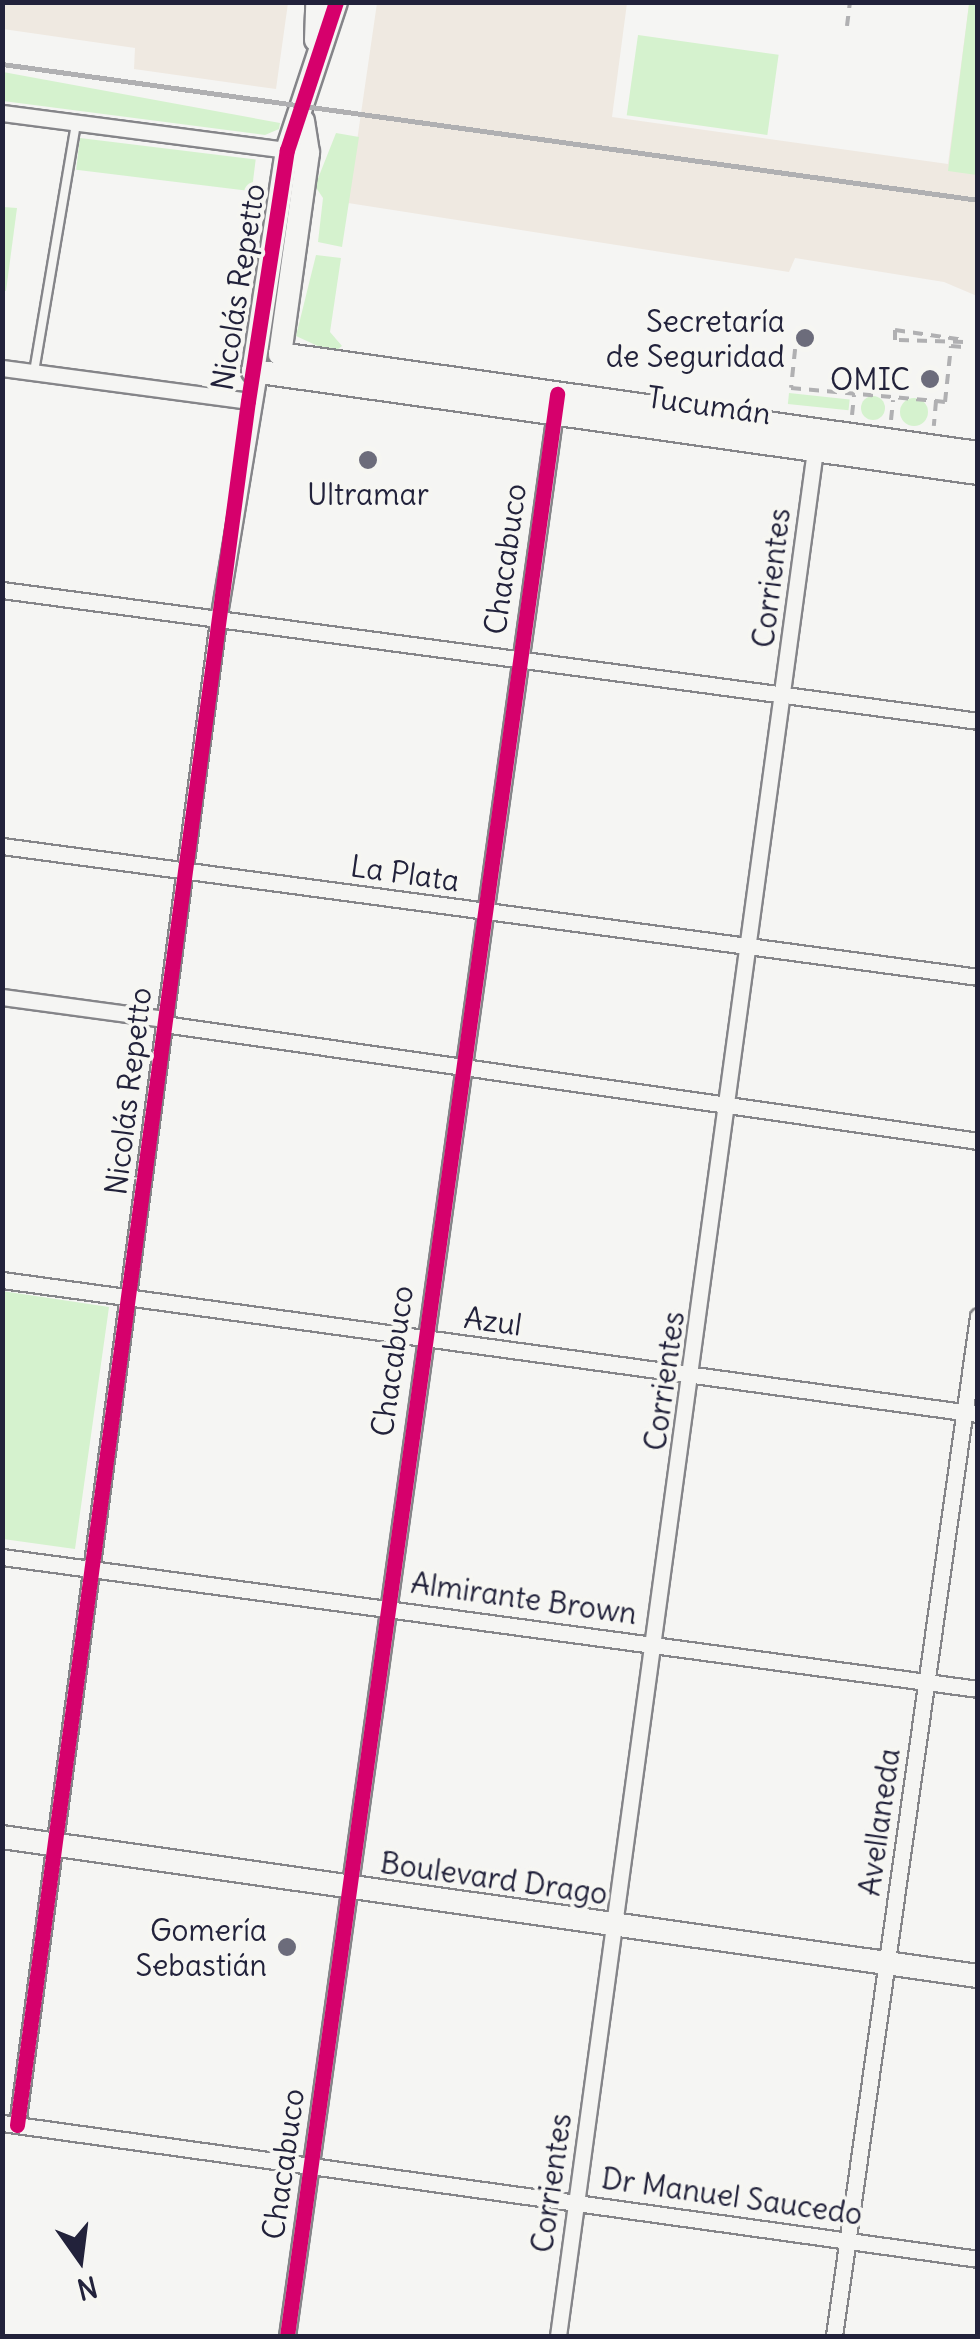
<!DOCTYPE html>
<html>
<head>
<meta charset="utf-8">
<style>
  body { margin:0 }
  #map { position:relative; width:980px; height:2339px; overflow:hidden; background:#f5f5f3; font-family:Delius,sans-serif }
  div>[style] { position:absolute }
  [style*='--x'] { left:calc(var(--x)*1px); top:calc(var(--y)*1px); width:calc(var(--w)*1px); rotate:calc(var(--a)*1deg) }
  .built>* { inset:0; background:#efe9e1 }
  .green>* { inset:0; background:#d5f2ce; transform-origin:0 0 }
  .round { border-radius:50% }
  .path>* { height:4px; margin-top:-2px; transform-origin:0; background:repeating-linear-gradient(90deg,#b0b0b2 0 10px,transparent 0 18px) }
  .roads { filter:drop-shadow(2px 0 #858589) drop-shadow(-2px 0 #858589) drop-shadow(0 2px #858589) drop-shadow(0 -2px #858589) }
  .lane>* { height:8px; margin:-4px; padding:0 4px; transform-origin:4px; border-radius:4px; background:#f5f5f3 }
  .street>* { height:15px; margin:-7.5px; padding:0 7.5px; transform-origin:7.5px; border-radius:7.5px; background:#f5f5f3 }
  .secondary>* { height:22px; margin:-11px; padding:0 11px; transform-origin:11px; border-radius:11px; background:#f5f5f3 }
  .rail>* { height:5px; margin:-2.5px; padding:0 2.5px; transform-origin:2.5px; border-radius:2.5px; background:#b0b0b2 }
  .cycleway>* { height:15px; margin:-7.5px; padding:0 7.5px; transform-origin:7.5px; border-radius:7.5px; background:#d6006c }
  .dots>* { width:28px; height:28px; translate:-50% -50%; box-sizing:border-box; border:5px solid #f6f6f2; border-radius:50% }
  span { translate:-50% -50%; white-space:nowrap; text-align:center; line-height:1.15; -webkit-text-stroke:8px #f6f6f2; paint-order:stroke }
  .street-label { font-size:30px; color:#22223b }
  .poi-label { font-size:30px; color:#22223b }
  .right { translate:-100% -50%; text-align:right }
  .frame { position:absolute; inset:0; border:5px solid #22223b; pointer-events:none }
  .north { position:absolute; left:30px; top:2209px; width:100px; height:100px; -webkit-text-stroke:8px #f6f6f2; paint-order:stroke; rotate:166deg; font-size:28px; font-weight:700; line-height:40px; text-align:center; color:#22223b }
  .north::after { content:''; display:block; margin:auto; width:35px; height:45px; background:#22223b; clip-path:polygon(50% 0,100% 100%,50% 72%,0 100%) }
</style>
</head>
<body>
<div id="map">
  <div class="built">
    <i style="clip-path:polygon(3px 2px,288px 3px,276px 89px,134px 69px,135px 48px,3px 29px)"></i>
    <i style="clip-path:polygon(377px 3px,627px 3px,612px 117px,948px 164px,969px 4px,977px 5px,977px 296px,944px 282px,795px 258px,789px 272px,348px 203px)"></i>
  </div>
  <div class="green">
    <i style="clip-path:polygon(969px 4px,978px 5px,977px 175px,948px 171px)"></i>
    <i style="left:638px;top:35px;width:142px;height:81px;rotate:8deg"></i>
    <i style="clip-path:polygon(3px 72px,280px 123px,279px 129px,265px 135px,3px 101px)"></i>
    <i style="clip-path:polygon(336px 133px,359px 137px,342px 247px,318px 242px,323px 198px,315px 186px)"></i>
    <i style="left:80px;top:138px;width:177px;height:32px;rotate:7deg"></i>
    <i style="clip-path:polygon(3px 207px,17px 208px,6px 291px,2px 290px)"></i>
    <i style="clip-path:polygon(316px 255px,341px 258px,330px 332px,342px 346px,333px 353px,296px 336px)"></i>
    <i style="left:789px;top:393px;width:61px;height:11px;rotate:6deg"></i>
    <i class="round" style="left:861px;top:396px;width:24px;height:24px"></i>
    <i class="round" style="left:900px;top:398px;width:28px;height:28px"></i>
    <i style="clip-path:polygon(2px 1291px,109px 1307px,75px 1549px,3px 1539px)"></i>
  </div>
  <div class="path">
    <i style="--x:847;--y:26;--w:24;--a:-83"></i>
    <i style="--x:797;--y:331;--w:57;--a:96"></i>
    <i style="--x:791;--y:388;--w:146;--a:5.1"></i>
    <i style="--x:936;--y:401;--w:25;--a:95"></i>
    <i style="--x:895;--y:340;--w:10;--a:-90"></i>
    <i style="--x:895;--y:330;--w:70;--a:8.2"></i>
    <i style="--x:899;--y:340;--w:65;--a:1.8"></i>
    <i style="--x:936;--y:401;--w:9;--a:6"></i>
    <i style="--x:945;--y:402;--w:56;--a:-83.9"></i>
    <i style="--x:951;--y:346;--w:12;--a:5"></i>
    <i style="--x:852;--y:415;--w:20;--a:-84"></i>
    <i style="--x:891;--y:420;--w:20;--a:-84"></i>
  </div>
  <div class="roads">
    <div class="lane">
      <i style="--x:34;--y:372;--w:253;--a:-80.4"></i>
    </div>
    <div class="street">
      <i style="--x:2;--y:113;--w:296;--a:7.4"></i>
      <i style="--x:2;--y:368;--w:248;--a:7.6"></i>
      <i style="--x:2;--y:590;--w:985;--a:7.64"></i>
      <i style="--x:2;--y:846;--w:985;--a:7.64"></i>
      <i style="--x:2;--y:997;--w:164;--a:7.7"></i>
      <i style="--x:164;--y:1024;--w:822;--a:8.18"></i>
      <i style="--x:2;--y:1280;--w:985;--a:7.82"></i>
      <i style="--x:2;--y:1557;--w:985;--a:7.7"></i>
      <i style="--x:2;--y:2123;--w:985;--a:7.93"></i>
      <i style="--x:17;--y:2125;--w:1518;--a:-82.39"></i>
      <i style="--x:218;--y:620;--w:256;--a:-80.6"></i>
      <i style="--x:287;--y:2336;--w:1951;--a:-82.07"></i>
      <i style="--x:558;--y:2336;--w:1911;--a:-82.24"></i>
      <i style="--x:834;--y:2336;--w:1030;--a:-81.96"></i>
    </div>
    <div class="secondary">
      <i style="--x:336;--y:2;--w:156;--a:108.3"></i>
      <i style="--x:287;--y:150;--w:224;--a:98.7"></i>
      <i style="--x:253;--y:371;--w:732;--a:8.01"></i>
      <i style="--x:316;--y:40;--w:38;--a:-88"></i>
      <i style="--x:303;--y:121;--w:32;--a:81"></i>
      <i style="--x:308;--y:153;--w:203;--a:97.9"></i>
      <i style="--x:280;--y:354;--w:705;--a:8.07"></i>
      <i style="--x:2;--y:1837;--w:986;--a:8.11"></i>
    </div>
  </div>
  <div class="rail">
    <i style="--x:2;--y:64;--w:985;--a:7.93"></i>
  </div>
  <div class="cycleway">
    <i style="--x:17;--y:2125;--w:1739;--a:-82.37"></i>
    <i style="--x:248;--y:401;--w:254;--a:-81.2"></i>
    <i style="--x:287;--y:150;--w:156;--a:-71.7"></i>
    <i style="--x:287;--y:2336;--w:1961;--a:-82.08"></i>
  </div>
  <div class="dots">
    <i style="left:805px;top:338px;background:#6c6c7b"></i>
    <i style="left:930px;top:379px;background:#6c6c7b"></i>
    <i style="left:368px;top:460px;background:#6c6c7b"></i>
    <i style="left:287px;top:1947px;background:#6c6c7b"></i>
  </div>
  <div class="street-label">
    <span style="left:238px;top:287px;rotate:-81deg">Nicolás Repetto</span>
    <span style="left:709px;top:405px;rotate:8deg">Tucumán</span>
    <span style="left:505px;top:559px;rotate:-82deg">Chacabuco</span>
    <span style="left:771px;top:578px;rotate:-83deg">Corrientes</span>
    <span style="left:405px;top:873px;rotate:8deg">La Plata</span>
    <span style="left:128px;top:1091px;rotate:-83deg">Nicolás Repetto</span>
    <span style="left:493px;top:1321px;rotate:8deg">Azul</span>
    <span style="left:392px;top:1361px;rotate:-82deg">Chacabuco</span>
    <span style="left:664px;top:1381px;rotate:-82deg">Corrientes</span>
    <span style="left:524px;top:1598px;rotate:8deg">Almirante Brown</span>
    <span style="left:879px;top:1822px;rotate:-82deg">Avellaneda</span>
    <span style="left:494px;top:1878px;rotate:8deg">Boulevard Drago</span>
    <span style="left:283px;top:2164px;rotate:-82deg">Chacabuco</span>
    <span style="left:551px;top:2183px;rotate:-82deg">Corrientes</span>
    <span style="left:732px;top:2196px;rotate:8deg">Dr Manuel Saucedo</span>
  </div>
  <div class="poi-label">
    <span class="right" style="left:785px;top:338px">Secretaría<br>de Seguridad</span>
    <span class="right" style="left:910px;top:379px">OMIC</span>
    <span style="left:368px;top:494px">Ultramar</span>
    <span class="right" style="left:267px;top:1947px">Gomería<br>Sebastián</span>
  </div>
  <div class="frame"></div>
  <div class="north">N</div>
</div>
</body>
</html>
